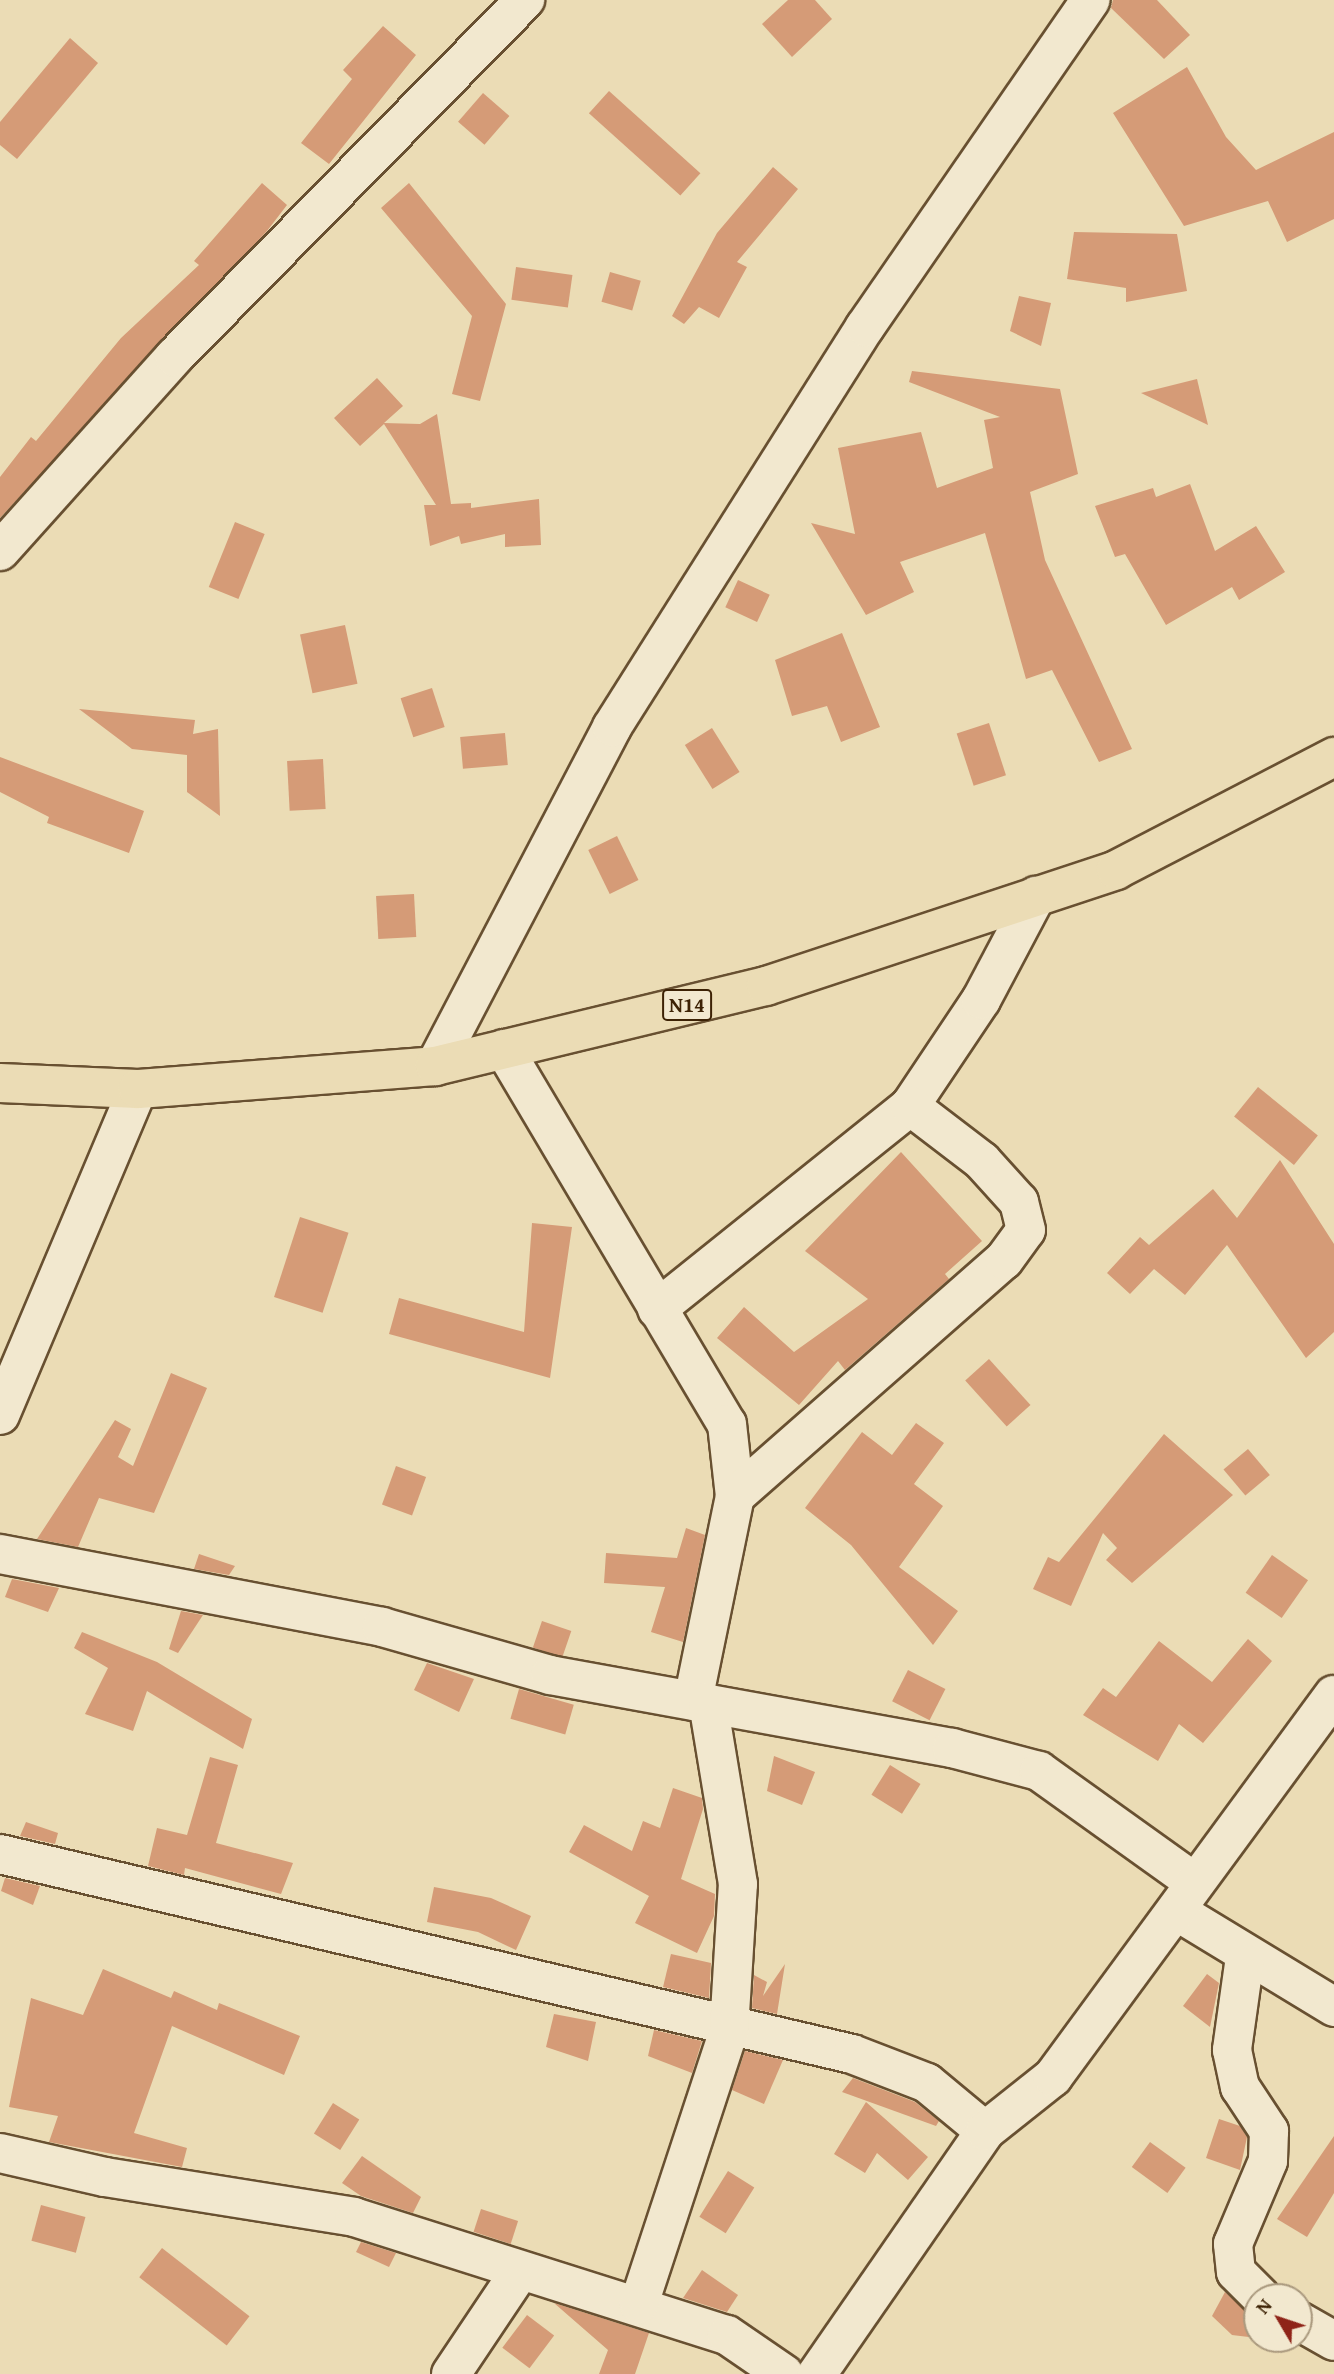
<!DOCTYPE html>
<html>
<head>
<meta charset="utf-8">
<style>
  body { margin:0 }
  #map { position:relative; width:1334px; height:2374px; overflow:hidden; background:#ebdcb5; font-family:"Gentium Book Plus",serif }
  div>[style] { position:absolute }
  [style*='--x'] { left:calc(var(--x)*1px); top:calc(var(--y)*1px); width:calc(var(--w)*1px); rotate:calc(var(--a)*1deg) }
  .building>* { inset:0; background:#d59b77; transform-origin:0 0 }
  .roads { filter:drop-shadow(2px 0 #685031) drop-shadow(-2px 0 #685031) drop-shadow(0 2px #685031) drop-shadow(0 -2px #685031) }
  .street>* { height:38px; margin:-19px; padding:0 19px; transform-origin:19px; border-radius:19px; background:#f2e8cf }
  .primary>* { height:38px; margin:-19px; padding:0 19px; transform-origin:19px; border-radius:19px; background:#ebdcb5 }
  span { translate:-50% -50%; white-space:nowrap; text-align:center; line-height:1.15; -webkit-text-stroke:5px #f2e8cf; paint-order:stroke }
  .shield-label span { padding:2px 5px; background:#f2e8cf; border:2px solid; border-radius:5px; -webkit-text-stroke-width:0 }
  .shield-label { font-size:21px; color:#3d2205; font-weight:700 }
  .north { position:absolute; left:1243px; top:2283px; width:70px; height:70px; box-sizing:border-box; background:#f2e8cf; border:2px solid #aa997e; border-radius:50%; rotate:309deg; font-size:19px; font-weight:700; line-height:28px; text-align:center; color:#3d2205 }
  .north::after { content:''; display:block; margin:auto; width:24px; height:32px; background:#8f2418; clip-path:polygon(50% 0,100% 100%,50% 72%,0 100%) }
</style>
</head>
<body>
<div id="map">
  <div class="building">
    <i style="clip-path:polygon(788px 0,815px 0,832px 19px,792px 57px,762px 24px)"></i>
    <i style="clip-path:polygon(1113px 0,1157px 0,1190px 35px,1164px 59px,1111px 8px)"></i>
    <i style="clip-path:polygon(383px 26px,416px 55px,329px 164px,301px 143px,352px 79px,343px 70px)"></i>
    <i style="clip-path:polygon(70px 38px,98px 63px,17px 159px,0 145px,0 122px)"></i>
    <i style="clip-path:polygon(1187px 67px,1226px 137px,1256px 170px,1334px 132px,1334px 219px,1287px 242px,1268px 201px,1184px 226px,1113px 113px)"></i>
    <i style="left:609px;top:91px;width:123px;height:30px;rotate:42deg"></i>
    <i style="left:483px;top:93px;width:35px;height:38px;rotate:41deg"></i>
    <i style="clip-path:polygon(773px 167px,798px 189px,737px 262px,747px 267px,719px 318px,699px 307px,684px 324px,672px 316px,717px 233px)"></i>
    <i style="clip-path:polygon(262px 183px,287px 205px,267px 231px,0 518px,0 477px,31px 437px,36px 441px,121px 338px,199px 265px,194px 261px)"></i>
    <i style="clip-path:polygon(409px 183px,506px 304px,480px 401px,452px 394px,472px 316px,381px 208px)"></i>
    <i style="clip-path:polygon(1074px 232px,1177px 234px,1187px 291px,1126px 302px,1126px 288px,1067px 279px)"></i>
    <i style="left:516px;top:267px;width:57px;height:33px;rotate:8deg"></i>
    <i style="left:610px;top:272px;width:32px;height:31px;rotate:16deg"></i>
    <i style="clip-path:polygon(1019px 296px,1051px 303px,1041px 346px,1010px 331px)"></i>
    <i style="clip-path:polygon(912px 371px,1060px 389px,1078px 474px,1030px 492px,1045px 560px,1132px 749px,1099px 762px,1052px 670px,1026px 679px,985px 533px,900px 562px,914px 592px,866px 615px,811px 523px,855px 534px,838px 448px,921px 432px,937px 488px,993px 468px,984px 420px,1000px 417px,909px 382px)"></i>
    <i style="clip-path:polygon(377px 378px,403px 406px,384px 423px,420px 424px,437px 414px,451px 504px,471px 503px,471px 508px,539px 499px,541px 545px,505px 547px,505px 534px,461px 544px,459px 536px,430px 546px,424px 505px,436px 505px,384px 424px,360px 446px,334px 418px)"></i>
    <i style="clip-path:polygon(1197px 379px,1208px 425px,1141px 393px)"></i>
    <i style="clip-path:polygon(1190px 484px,1215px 551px,1256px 526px,1285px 572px,1239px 600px,1232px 587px,1166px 625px,1125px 554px,1115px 557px,1095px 506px,1153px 488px,1156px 497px)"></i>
    <i style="left:235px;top:522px;width:32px;height:70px;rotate:22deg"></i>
    <i style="left:738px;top:580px;width:35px;height:30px;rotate:25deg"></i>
    <i style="left:345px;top:625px;width:60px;height:46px;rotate:78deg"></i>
    <i style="clip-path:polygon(842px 633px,880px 727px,841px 742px,827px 706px,792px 716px,775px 660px)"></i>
    <i style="left:432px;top:688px;width:41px;height:33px;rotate:72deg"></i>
    <i style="clip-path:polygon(79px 709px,195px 720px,193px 734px,218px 729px,220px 816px,187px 792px,187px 755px,132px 749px)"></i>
    <i style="left:989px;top:723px;width:55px;height:34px;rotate:72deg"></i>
    <i style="left:712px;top:728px;width:52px;height:32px;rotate:58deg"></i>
    <i style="left:505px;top:733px;width:32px;height:45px;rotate:85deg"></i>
    <i style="clip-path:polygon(0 757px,144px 811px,129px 853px,47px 823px,49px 817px,0 792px)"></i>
    <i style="left:323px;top:759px;width:50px;height:36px;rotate:87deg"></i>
    <i style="left:617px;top:836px;width:49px;height:32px;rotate:64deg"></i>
    <i style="left:414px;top:894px;width:43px;height:38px;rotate:87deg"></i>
    <i style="left:1258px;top:1087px;width:77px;height:38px;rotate:39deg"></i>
    <i style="clip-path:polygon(901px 1152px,982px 1241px,945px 1274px,949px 1279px,845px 1370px,838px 1361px,799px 1405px,717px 1338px,744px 1307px,794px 1352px,868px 1299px,805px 1251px)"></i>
    <i style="clip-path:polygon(1280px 1160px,1334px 1244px,1334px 1332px,1306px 1358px,1227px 1245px,1185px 1295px,1154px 1269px,1130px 1294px,1107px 1273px,1140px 1237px,1149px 1245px,1213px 1189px,1237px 1218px)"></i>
    <i style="left:300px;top:1217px;width:51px;height:84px;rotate:18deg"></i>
    <i style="clip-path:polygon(532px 1223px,572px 1227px,550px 1378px,389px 1334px,399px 1298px,524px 1332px)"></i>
    <i style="left:989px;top:1359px;width:62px;height:32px;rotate:48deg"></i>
    <i style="clip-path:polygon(171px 1373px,207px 1388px,154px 1513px,99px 1498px,78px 1547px,37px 1539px,115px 1420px,131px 1429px,118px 1457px,133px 1466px)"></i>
    <i style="clip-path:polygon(916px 1423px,944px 1443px,914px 1484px,943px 1506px,899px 1567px,958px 1611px,933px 1645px,851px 1545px,805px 1508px,862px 1432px,892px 1455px)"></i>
    <i style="clip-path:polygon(1164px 1434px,1233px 1495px,1132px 1583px,1106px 1560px,1117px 1548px,1103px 1533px,1071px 1606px,1033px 1589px,1048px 1557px,1059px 1562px)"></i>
    <i style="left:1248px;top:1449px;width:34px;height:32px;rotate:50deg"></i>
    <i style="left:396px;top:1466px;width:32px;height:41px;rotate:20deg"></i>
    <i style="clip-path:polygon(686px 1528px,705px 1535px,683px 1642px,651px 1632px,665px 1587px,604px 1583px,606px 1553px,677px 1558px)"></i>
    <i style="clip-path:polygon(199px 1554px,235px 1566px,229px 1575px,194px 1569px)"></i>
    <i style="left:1272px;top:1555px;width:44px;height:46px;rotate:35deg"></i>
    <i style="clip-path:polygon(12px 1579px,59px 1588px,48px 1612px,5px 1597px)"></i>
    <i style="clip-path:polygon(181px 1611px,203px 1615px,178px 1653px,169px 1649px)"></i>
    <i style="left:542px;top:1621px;width:31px;height:28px;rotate:19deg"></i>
    <i style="clip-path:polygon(82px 1632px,157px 1662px,252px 1719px,243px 1749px,147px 1691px,133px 1731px,85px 1714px,108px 1668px,74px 1648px)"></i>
    <i style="clip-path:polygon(1248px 1639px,1272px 1661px,1203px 1743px,1179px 1724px,1158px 1761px,1083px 1715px,1103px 1688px,1116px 1697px,1159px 1641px,1212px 1682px)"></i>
    <i style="clip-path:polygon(427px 1663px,474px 1679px,459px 1712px,414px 1690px)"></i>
    <i style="left:908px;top:1670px;width:42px;height:35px;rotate:27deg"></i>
    <i style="left:519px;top:1689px;width:57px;height:31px;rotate:16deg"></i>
    <i style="clip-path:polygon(774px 1756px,815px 1772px,802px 1805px,767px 1791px)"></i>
    <i style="clip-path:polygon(210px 1757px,238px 1765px,216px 1843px,293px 1863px,281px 1894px,185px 1868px,184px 1875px,148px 1866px,157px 1828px,187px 1835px)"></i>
    <i style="left:890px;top:1765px;width:36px;height:35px;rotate:32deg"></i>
    <i style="clip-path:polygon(673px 1788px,702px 1798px,703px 1809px,681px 1879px,715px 1894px,714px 1916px,697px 1953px,635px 1923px,649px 1896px,569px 1852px,584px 1825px,632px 1851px,643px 1821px,660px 1828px)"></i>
    <i style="clip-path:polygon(26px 1822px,58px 1833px,55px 1844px,20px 1836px)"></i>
    <i style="clip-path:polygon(5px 1878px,40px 1886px,33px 1905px,1px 1891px)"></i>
    <i style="clip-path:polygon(434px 1887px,491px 1898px,531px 1916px,516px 1950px,478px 1932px,427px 1922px)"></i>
    <i style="clip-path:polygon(671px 1954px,711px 1963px,709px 1998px,663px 1987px)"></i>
    <i style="clip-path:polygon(785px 1964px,777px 2014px,752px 2008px,754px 1975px,767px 1982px,763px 1996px)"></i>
    <i style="clip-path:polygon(103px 1969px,171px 1998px,174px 1991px,217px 2010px,219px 2003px,300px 2036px,284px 2075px,172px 2026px,134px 2133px,187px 2148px,182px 2167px,49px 2142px,58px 2116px,9px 2107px,31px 1998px,83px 2015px)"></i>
    <i style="clip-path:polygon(1207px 1974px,1219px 1983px,1210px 2027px,1183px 2006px)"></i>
    <i style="clip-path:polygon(554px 2014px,596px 2022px,588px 2061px,546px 2047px)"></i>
    <i style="clip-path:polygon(654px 2030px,702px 2041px,692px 2073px,648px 2056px)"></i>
    <i style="clip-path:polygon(745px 2051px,783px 2060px,764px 2104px,732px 2090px)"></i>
    <i style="clip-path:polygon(853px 2078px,915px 2102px,939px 2121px,936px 2126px,842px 2092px)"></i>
    <i style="clip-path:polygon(866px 2102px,928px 2157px,908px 2180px,877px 2153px,865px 2173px,834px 2154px)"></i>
    <i style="left:333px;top:2103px;width:31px;height:36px;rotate:32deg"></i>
    <i style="clip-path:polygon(1219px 2119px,1240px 2126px,1247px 2137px,1240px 2170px,1206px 2158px)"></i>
    <i style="clip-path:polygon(1334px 2136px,1334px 2193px,1307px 2237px,1277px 2219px)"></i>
    <i style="left:1150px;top:2142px;width:44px;height:31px;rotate:36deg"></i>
    <i style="clip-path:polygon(362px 2156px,421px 2197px,413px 2213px,361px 2196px,342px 2183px)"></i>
    <i style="left:728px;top:2171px;width:31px;height:54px;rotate:32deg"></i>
    <i style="left:41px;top:2205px;width:46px;height:37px;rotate:15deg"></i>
    <i style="left:481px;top:2209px;width:39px;height:24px;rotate:18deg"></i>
    <i style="clip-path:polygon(361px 2242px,396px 2253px,389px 2267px,356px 2252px)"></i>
    <i style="left:162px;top:2248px;width:111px;height:37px;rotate:38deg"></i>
    <i style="clip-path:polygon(702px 2270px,738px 2295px,727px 2312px,683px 2298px)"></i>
    <i style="clip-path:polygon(1225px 2292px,1253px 2317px,1257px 2338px,1232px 2335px,1212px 2316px)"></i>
    <i style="clip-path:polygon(554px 2303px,649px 2333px,635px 2374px,599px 2374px,608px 2350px)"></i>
    <i style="left:527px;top:2315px;width:34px;height:41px;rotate:37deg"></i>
  </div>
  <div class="roads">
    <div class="street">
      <i style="--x:0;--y:551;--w:261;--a:-48.1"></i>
      <i style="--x:174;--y:357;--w:501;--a:-45.49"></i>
      <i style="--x:504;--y:1049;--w:436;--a:59.3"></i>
      <i style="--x:727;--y:1424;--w:72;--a:83.7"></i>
      <i style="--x:735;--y:1496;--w:209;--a:101.6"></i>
      <i style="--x:435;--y:1066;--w:382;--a:-62.4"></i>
      <i style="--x:612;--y:727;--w:473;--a:-57.7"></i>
      <i style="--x:865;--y:327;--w:397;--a:-55.4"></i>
      <i style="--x:657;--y:1309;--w:324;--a:-38.7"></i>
      <i style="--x:910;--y:1106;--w:128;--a:-56.2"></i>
      <i style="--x:981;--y:1000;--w:118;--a:-62.1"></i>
      <i style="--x:0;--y:1415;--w:354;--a:-67.1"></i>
      <i style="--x:735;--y:1496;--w:358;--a:-41.3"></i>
      <i style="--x:1004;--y:1260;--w:37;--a:-54"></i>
      <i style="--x:1026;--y:1230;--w:29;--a:-104"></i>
      <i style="--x:1019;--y:1202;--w:55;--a:-132.1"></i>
      <i style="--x:982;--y:1161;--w:91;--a:-142.6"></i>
      <i style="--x:0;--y:1554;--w:389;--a:10.8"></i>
      <i style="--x:382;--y:1627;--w:175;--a:15.9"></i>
      <i style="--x:550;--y:1675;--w:409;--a:10.3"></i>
      <i style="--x:952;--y:1748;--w:90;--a:14.8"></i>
      <i style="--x:1039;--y:1771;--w:191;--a:35.6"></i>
      <i style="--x:0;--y:1854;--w:875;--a:13.21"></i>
      <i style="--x:852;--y:2054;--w:80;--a:21.1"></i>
      <i style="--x:927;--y:2083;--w:75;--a:39.6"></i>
      <i style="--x:1178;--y:1912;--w:183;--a:31.3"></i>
      <i style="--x:1245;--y:1957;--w:94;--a:98"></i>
      <i style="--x:1232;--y:2050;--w:38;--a:78"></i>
      <i style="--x:1240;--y:2087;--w:53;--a:56.6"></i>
      <i style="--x:1269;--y:2131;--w:30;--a:92"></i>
      <i style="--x:1268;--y:2161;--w:90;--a:112.9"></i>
      <i style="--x:1233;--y:2244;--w:28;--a:84"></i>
      <i style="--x:1236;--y:2272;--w:35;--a:45"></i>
      <i style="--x:0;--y:2153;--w:108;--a:12.9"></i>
      <i style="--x:105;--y:2177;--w:252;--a:9.1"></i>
      <i style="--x:354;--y:2217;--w:391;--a:17.6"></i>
      <i style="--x:727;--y:2335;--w:69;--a:34.4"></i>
      <i style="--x:639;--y:2304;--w:288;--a:-71.8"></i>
      <i style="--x:729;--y:2030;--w:146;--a:-86.5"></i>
      <i style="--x:738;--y:1884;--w:183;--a:-99.4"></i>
      <i style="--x:1299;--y:2321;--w:40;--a:29.7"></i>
      <i style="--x:451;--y:2374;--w:124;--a:-56.2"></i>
      <i style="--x:817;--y:2374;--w:295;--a:-55.3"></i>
      <i style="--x:985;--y:2131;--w:87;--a:-38.5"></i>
      <i style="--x:1053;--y:2077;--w:474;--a:-53.7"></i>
    </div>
    <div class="primary">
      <i style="--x:0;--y:1083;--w:138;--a:2.5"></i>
      <i style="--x:138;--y:1089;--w:298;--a:-4.4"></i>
      <i style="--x:435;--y:1066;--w:341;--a:-13.6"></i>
      <i style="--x:766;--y:986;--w:369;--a:-18.3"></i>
      <i style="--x:1116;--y:870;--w:246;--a:-27.4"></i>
    </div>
  </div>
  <div class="shield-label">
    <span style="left:687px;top:1005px">N14</span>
  </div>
  <div class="north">N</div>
</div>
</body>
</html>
